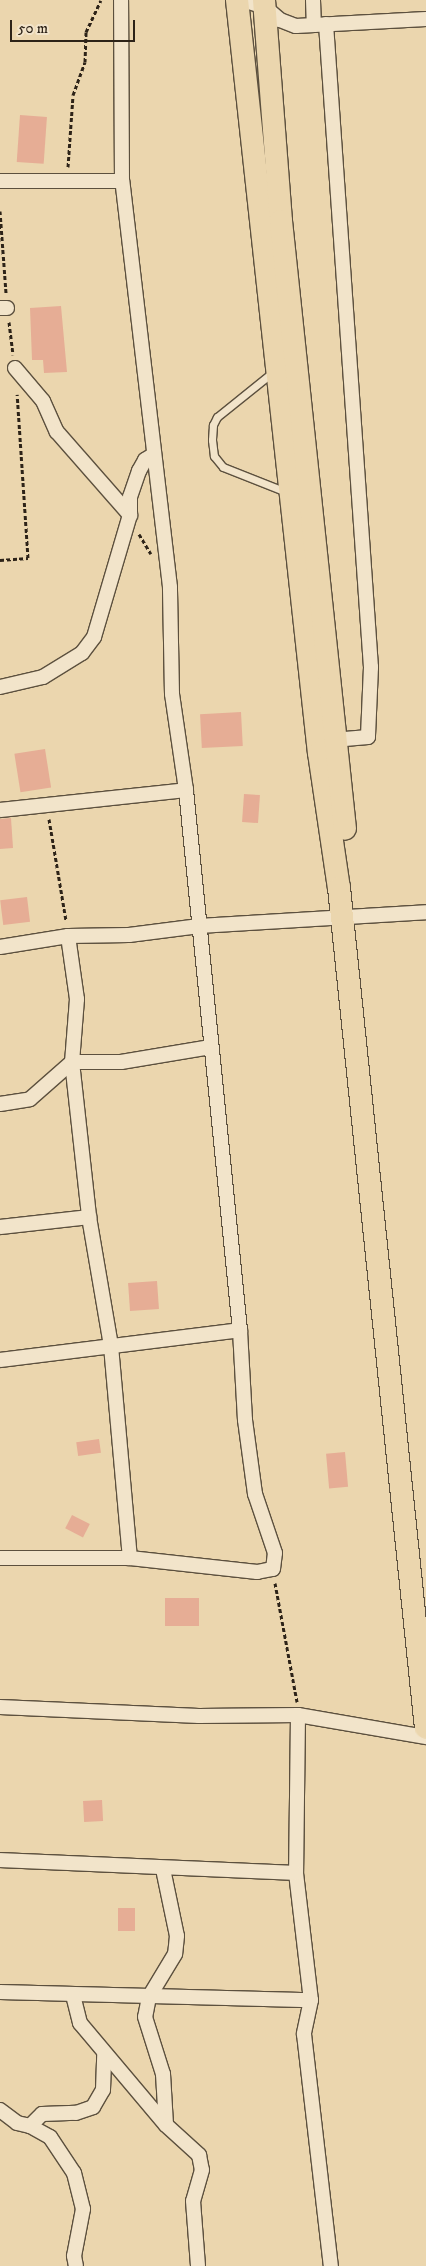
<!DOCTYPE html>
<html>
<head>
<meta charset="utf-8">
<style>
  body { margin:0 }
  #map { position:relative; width:426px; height:2266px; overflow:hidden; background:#ebd6ae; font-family:"IM FELL DW Pica",serif }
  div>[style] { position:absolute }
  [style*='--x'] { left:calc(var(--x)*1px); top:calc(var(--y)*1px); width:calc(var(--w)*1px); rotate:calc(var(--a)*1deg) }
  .building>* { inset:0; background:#e6ad95; transform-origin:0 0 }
  .path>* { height:3px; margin-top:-1.5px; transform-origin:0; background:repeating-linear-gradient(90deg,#2d2318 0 4px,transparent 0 6.5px) }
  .roads { filter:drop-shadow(1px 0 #5c503e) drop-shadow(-1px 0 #5c503e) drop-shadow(0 1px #5c503e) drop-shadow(0 -1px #5c503e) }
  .service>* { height:7px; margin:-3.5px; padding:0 3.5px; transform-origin:3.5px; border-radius:3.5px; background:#f2e4ca }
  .minor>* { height:14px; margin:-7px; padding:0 7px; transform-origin:7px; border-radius:7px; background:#f2e4ca }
  .primary>* { height:22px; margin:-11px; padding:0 11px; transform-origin:11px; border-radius:11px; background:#ebd6ae }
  span { translate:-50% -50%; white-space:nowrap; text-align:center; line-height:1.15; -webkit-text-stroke:4px #f2e4ca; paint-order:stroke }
  .scale { position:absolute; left:10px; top:20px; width:125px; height:22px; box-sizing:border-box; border:2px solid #2d2318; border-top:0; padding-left:6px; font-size:15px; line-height:18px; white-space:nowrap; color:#2d2318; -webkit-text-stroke:4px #f2e4ca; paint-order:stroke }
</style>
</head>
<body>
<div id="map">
  <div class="building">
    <i style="left:20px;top:115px;width:27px;height:47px;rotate:4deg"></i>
    <i style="clip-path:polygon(61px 306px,67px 372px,44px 373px,43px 360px,32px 360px,30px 308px)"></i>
    <i style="left:241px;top:712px;width:34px;height:41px;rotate:87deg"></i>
    <i style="left:45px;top:749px;width:39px;height:31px;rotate:81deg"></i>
    <i style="left:244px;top:794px;width:16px;height:28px;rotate:4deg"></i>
    <i style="clip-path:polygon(11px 818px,13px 848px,0 849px,0 819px)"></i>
    <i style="left:27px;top:897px;width:25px;height:27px;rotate:83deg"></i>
    <i style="left:157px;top:1281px;width:28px;height:29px;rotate:86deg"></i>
    <i style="left:99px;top:1439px;width:14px;height:23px;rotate:82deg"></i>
    <i style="left:345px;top:1452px;width:35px;height:19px;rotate:85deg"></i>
    <i style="left:72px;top:1515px;width:20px;height:15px;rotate:27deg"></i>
    <i style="left:165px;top:1598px;width:34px;height:28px"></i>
    <i style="left:102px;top:1800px;width:21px;height:19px;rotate:87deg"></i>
    <i style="left:118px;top:1908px;width:17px;height:23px"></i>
  </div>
  <div class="path">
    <i style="--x:68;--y:167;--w:72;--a:-86"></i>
    <i style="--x:73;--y:95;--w:35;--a:-70"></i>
    <i style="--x:85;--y:62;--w:30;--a:-88"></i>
    <i style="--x:86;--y:32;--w:35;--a:-65"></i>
    <i style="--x:0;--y:211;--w:82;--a:85.8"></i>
    <i style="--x:9;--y:322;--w:33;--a:83"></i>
    <i style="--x:139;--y:534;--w:23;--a:59"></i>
    <i style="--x:0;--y:560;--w:28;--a:-4"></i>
    <i style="--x:28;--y:558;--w:164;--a:-93.8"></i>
    <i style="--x:49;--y:819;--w:103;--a:80.5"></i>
    <i style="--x:275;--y:1583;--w:121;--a:79.5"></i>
  </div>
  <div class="roads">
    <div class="service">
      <i style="--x:273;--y:372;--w:72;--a:141.2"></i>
      <i style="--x:217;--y:417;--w:9;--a:117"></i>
      <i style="--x:213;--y:425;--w:15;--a:94"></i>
      <i style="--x:212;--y:440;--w:16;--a:83"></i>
      <i style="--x:214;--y:456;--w:14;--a:51"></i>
      <i style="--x:223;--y:467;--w:68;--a:21.6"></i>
    </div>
    <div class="minor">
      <i style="--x:243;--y:0;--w:23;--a:18"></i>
      <i style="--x:265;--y:7;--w:20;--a:41"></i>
      <i style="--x:280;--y:20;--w:17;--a:21"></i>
      <i style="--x:296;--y:26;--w:130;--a:-3.1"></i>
      <i style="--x:313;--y:0;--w:25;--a:88"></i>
      <i style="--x:326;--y:24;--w:645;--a:86"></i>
      <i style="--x:371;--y:667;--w:70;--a:92.5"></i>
      <i style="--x:368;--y:737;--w:32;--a:175"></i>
      <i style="--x:0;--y:181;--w:122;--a:0"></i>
      <i style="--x:0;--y:308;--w:7;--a:0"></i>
      <i style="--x:15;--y:368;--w:43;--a:49.7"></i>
      <i style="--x:43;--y:401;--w:34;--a:66"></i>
      <i style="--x:57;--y:432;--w:111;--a:48.7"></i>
      <i style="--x:0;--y:687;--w:44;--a:-13.1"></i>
      <i style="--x:43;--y:677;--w:46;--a:-31.6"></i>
      <i style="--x:82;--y:653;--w:20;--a:-53"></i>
      <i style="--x:94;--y:637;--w:127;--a:-73.6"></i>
      <i style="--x:130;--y:515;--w:18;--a:-90"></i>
      <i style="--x:130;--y:497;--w:28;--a:-71"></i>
      <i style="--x:139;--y:471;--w:13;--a:-61"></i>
      <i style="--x:145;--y:460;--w:9;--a:-32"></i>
      <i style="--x:0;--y:810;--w:187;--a:-6.1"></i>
      <i style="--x:68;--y:936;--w:64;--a:81.9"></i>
      <i style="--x:77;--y:999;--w:63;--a:94.5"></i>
      <i style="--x:72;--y:1062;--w:156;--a:83.7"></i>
      <i style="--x:89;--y:1217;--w:131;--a:80.3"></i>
      <i style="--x:111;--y:1346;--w:213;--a:84.9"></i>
      <i style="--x:0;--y:947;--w:69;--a:-9.2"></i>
      <i style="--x:68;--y:936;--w:61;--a:-0.9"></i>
      <i style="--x:129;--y:935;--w:71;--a:-7.3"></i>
      <i style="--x:199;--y:926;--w:227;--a:-3.5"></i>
      <i style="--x:0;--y:1104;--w:30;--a:-9"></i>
      <i style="--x:30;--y:1099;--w:56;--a:-41.4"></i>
      <i style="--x:72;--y:1062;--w:49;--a:0"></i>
      <i style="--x:121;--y:1062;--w:91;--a:-9.5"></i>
      <i style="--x:0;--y:1227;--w:90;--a:-6.4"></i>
      <i style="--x:0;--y:1360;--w:242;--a:-7.1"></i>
      <i style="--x:0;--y:1558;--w:130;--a:0"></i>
      <i style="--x:130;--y:1558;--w:128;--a:6.3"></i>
      <i style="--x:257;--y:1572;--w:16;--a:-11"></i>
      <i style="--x:273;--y:1569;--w:16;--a:-83"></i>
      <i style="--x:275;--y:1553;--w:62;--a:-108.7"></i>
      <i style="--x:255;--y:1494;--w:75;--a:-97.7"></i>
      <i style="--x:245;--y:1420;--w:90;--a:-93.2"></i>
      <i style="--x:240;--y:1330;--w:543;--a:-95.71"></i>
      <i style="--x:186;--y:790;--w:97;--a:-98.3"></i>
      <i style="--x:172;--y:694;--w:107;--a:-91.1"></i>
      <i style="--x:170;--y:587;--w:409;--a:-96.7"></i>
      <i style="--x:122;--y:181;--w:181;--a:-90.3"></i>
      <i style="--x:0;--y:1707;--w:199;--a:2.6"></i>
      <i style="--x:199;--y:1716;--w:99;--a:-0.6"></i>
      <i style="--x:298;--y:1715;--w:130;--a:9.8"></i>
      <i style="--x:298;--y:1715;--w:158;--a:90.7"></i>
      <i style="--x:296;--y:1873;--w:128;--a:83.3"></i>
      <i style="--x:311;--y:2000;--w:35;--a:102"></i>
      <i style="--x:304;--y:2034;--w:234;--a:83.4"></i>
      <i style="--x:0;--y:1860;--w:296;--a:2.5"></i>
      <i style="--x:163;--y:1869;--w:68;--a:78.2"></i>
      <i style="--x:177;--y:1936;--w:18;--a:96"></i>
      <i style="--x:175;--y:1954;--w:50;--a:121.2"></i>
      <i style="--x:149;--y:1997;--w:20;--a:101"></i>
      <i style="--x:145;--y:2017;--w:60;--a:72.5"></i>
      <i style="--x:163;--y:2074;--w:51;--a:86.6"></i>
      <i style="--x:166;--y:2125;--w:45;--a:42.3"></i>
      <i style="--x:199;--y:2155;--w:15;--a:79"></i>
      <i style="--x:202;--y:2170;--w:32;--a:106"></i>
      <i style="--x:193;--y:2201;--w:65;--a:85.6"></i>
      <i style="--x:0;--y:1992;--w:311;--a:1.5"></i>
      <i style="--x:73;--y:1995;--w:29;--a:76"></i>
      <i style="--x:80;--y:2023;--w:133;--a:49.9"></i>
      <i style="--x:0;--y:2110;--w:21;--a:37"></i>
      <i style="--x:17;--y:2123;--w:13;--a:13"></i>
      <i style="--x:30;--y:2126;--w:17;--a:-45"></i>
      <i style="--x:42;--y:2114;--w:34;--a:-2"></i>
      <i style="--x:76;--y:2113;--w:18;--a:-19"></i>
      <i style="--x:93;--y:2107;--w:20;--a:-60"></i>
      <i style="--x:103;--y:2090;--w:35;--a:-88"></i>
      <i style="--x:30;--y:2126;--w:23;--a:29"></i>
      <i style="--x:50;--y:2137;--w:43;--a:56.3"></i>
      <i style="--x:74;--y:2173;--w:37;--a:76"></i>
      <i style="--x:83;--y:2209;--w:48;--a:100.8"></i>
      <i style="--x:74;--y:2256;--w:10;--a:79"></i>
    </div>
    <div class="primary">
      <i style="--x:237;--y:0;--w:757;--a:83.79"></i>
      <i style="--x:319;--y:753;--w:136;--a:81.6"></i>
      <i style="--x:339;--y:888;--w:844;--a:84.09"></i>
      <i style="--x:264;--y:0;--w:222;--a:85.6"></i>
      <i style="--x:281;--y:221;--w:611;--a:83.99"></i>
    </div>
  </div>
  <div class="scale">50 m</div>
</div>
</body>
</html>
